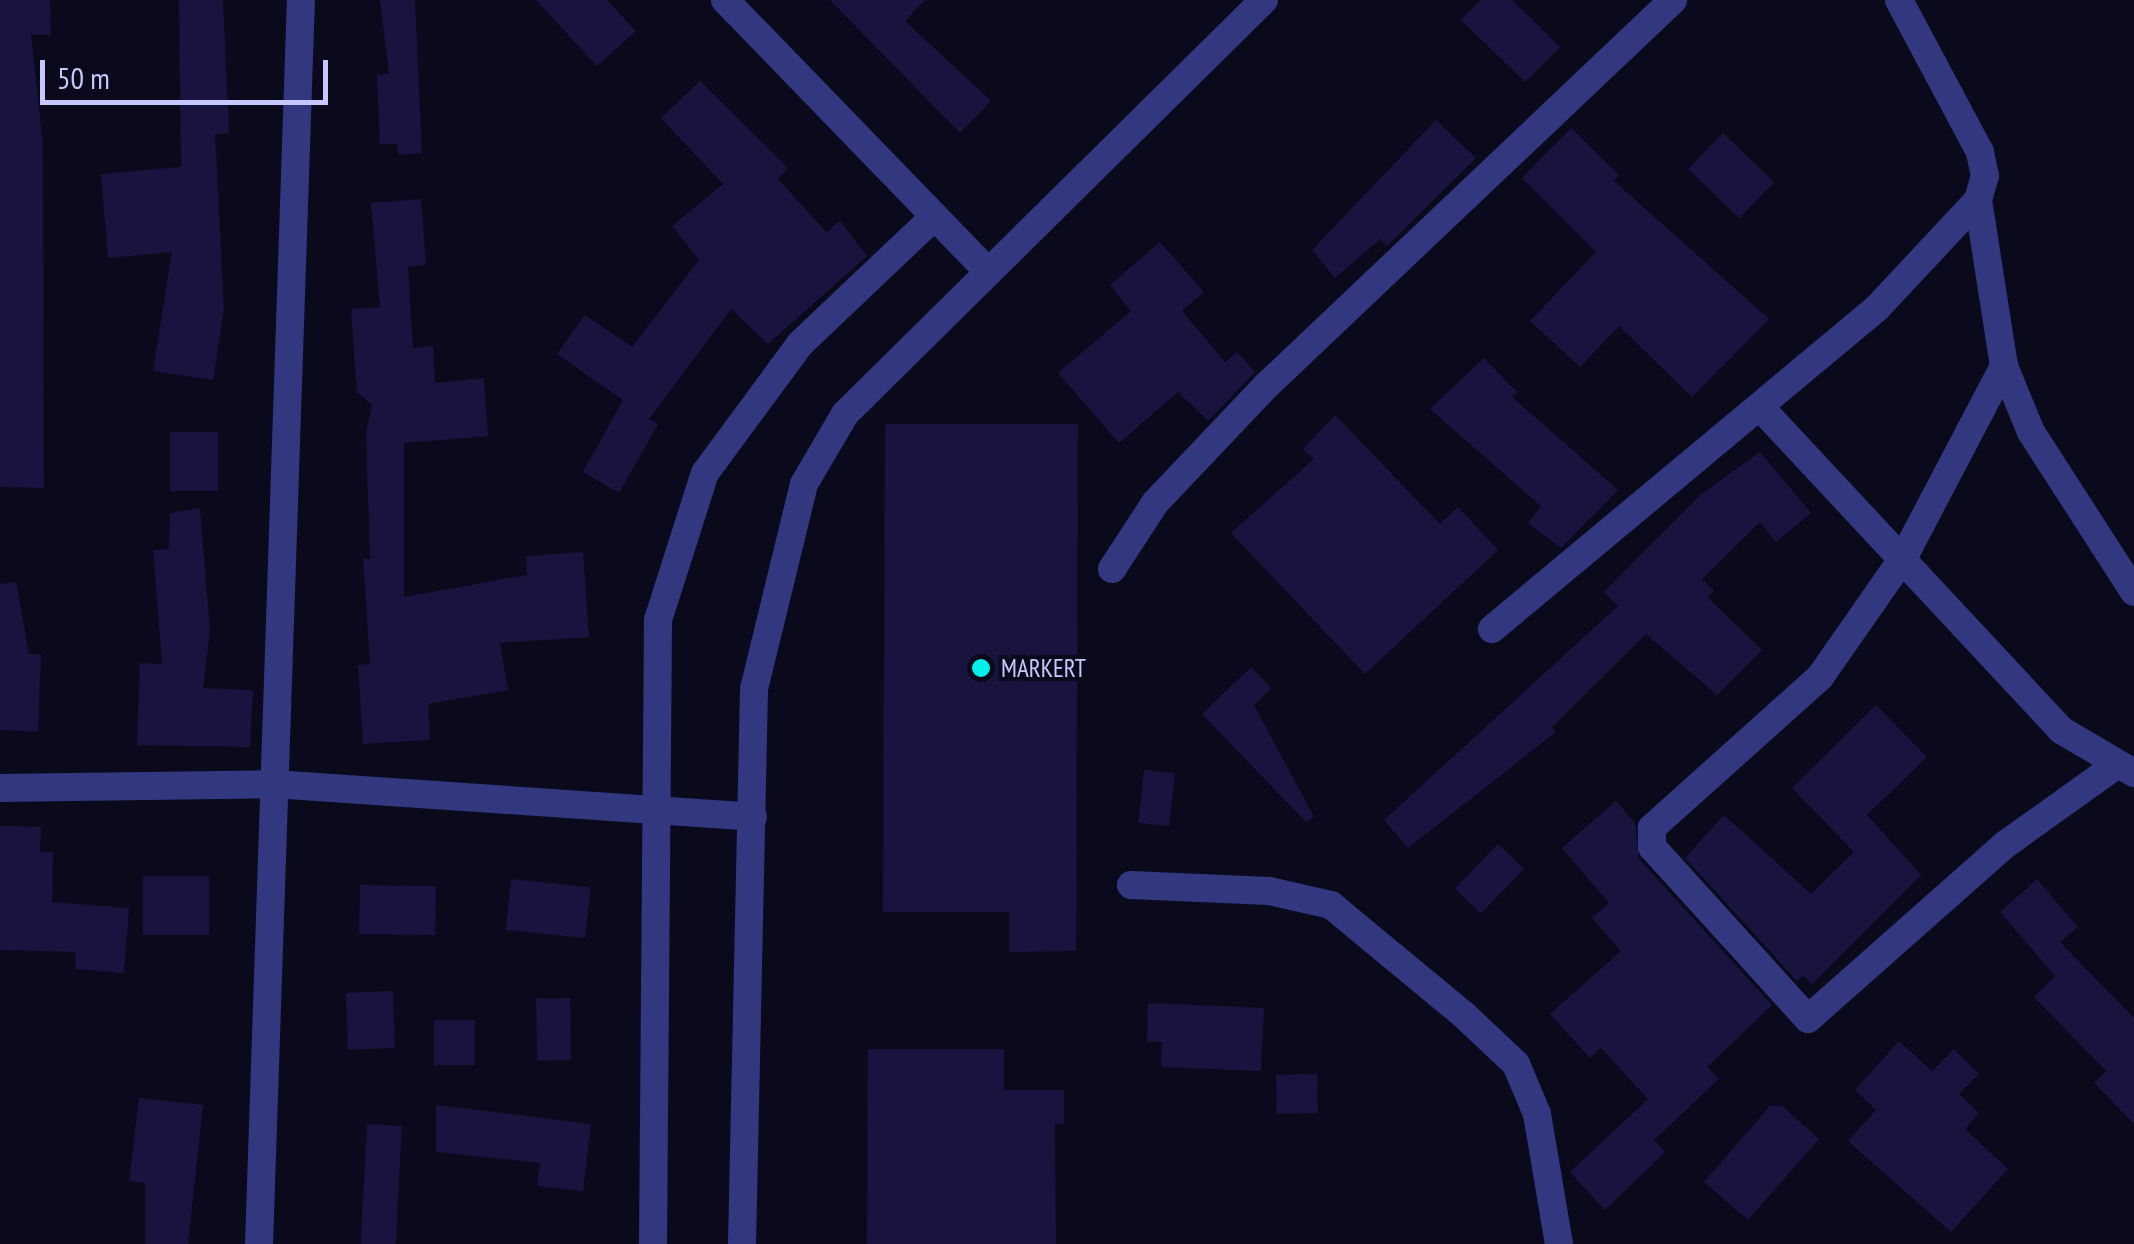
<!DOCTYPE html>
<html>
<head>
<meta charset="utf-8">
<style>
  body { margin:0 }
  #map { position:relative; width:2134px; height:1244px; overflow:hidden; background:#0b0a1d; font-family:"PT Sans Narrow",sans-serif }
  div>[style] { position:absolute }
  [style*='--x'] { left:calc(var(--x)*1px); top:calc(var(--y)*1px); width:calc(var(--w)*1px); rotate:calc(var(--a)*1deg) }
  .building>* { inset:0; background:#18143f; transform-origin:0 0 }
  .minor>* { height:28px; margin:-14px; padding:0 14px; transform-origin:14px; border-radius:14px; background:#313880 }
  .dots>* { width:28px; height:28px; translate:-50% -50%; box-sizing:border-box; border:5px solid #0b0a1d; border-radius:50% }
  span { translate:-50% -50%; white-space:nowrap; text-align:center; line-height:1.15; -webkit-text-stroke:8px #0b0a1d; paint-order:stroke }
  .poi-label { font-size:25px; color:#c6c7ff }
  .left { translate:0 -50%; text-align:left }
  .scale { position:absolute; left:40px; top:60px; width:288px; height:45px; box-sizing:border-box; border:5px solid #c6c7ff; border-top:0; padding-left:12px; font-size:30px; line-height:35px; white-space:nowrap; color:#c6c7ff; -webkit-text-stroke:8px #0b0a1d; paint-order:stroke }
</style>
</head>
<body>
<div id="map">
  <div class="building">
    <i style="clip-path:polygon(0 0,50px 0,51px 35px,31px 35px,43px 146px,44px 488px,0 487px)"></i>
    <i style="clip-path:polygon(179px 0,223px 0,229px 133px,215px 134px,224px 309px,213px 380px,153px 371px,172px 252px,108px 258px,101px 174px,181px 167px)"></i>
    <i style="clip-path:polygon(380px 0,415px 0,422px 153px,399px 155px,397px 144px,380px 144px,377px 75px,389px 74px)"></i>
    <i style="clip-path:polygon(536px 0,607px 0,636px 31px,597px 66px)"></i>
    <i style="clip-path:polygon(830px 0,925px 0,905px 21px,991px 101px,960px 133px)"></i>
    <i style="clip-path:polygon(1481px 0,1512px 0,1560px 47px,1525px 82px,1461px 20px)"></i>
    <i style="clip-path:polygon(700px 81px,788px 168px,778px 179px,826px 232px,840px 221px,867px 256px,768px 344px,731px 309px,649px 419px,658px 424px,619px 493px,583px 472px,623px 400px,557px 354px,585px 315px,632px 347px,699px 260px,672px 226px,723px 184px,661px 118px)"></i>
    <i style="clip-path:polygon(1436px 120px,1476px 158px,1387px 246px,1380px 239px,1335px 278px,1312px 250px)"></i>
    <i style="clip-path:polygon(1571px 128px,1619px 175px,1614px 181px,1769px 319px,1692px 397px,1619px 326px,1580px 367px,1530px 321px,1596px 252px,1522px 178px)"></i>
    <i style="left:1723px;top:133px;width:71px;height:50px;rotate:44deg"></i>
    <i style="clip-path:polygon(421px 199px,426px 265px,408px 267px,413px 348px,433px 346px,435px 383px,484px 378px,488px 436px,404px 443px,404px 597px,527px 575px,526px 556px,583px 552px,589px 637px,500px 643px,508px 690px,428px 704px,430px 740px,363px 744px,358px 665px,370px 664px,363px 559px,370px 559px,366px 433px,372px 405px,357px 392px,351px 309px,380px 307px,371px 203px)"></i>
    <i style="clip-path:polygon(1160px 242px,1204px 292px,1182px 311px,1225px 362px,1237px 352px,1255px 372px,1208px 421px,1178px 392px,1119px 443px,1058px 373px,1131px 311px,1110px 285px)"></i>
    <i style="clip-path:polygon(1484px 358px,1517px 392px,1512px 397px,1618px 490px,1561px 548px,1528px 523px,1541px 506px,1430px 409px)"></i>
    <i style="clip-path:polygon(1335px 415px,1440px 524px,1458px 507px,1498px 550px,1365px 674px,1231px 533px,1314px 459px,1303px 449px)"></i>
    <i style="clip-path:polygon(885px 424px,1078px 424px,1076px 951px,1009px 952px,1009px 912px,883px 912px)"></i>
    <i style="left:170px;top:432px;width:48px;height:59px"></i>
    <i style="clip-path:polygon(1760px 452px,1811px 513px,1776px 542px,1760px 522px,1702px 579px,1714px 591px,1707px 597px,1762px 650px,1717px 695px,1646px 634px,1552px 727px,1556px 732px,1408px 848px,1384px 820px,1618px 606px,1604px 592px,1700px 495px)"></i>
    <i style="clip-path:polygon(200px 508px,210px 631px,203px 688px,253px 690px,250px 747px,137px 745px,140px 663px,162px 664px,153px 550px,169px 549px,170px 513px)"></i>
    <i style="clip-path:polygon(16px 582px,29px 654px,41px 654px,38px 732px,0 730px,0 584px)"></i>
    <i style="clip-path:polygon(1251px 667px,1271px 688px,1254px 705px,1314px 817px,1306px 822px,1202px 714px)"></i>
    <i style="clip-path:polygon(1876px 705px,1927px 757px,1867px 815px,1921px 875px,1812px 984px,1803px 975px,1797px 981px,1685px 858px,1724px 815px,1811px 894px,1854px 852px,1792px 788px)"></i>
    <i style="left:1144px;top:770px;width:31px;height:53px;rotate:6deg"></i>
    <i style="clip-path:polygon(1616px 801px,1635px 823px,1639px 859px,1772px 1005px,1707px 1067px,1719px 1079px,1654px 1140px,1665px 1152px,1605px 1210px,1570px 1172px,1648px 1099px,1601px 1048px,1590px 1058px,1550px 1014px,1621px 951px,1592px 918px,1609px 903px,1562px 848px)"></i>
    <i style="clip-path:polygon(0 826px,41px 827px,40px 852px,53px 852px,52px 902px,129px 908px,124px 973px,75px 969px,76px 952px,0 950px)"></i>
    <i style="left:1498px;top:844px;width:36px;height:62px;rotate:44deg"></i>
    <i style="left:143px;top:876px;width:66px;height:59px"></i>
    <i style="left:511px;top:879px;width:80px;height:51px;rotate:6deg"></i>
    <i style="clip-path:polygon(2037px 879px,2078px 927px,2060px 942px,2134px 1018px,2134px 1124px,2094px 1083px,2106px 1071px,2034px 997px,2055px 976px,2000px 912px)"></i>
    <i style="left:360px;top:885px;width:76px;height:49px;rotate:1deg"></i>
    <i style="left:393px;top:991px;width:57px;height:47px;rotate:88deg"></i>
    <i style="left:570px;top:998px;width:62px;height:34px;rotate:89deg"></i>
    <i style="clip-path:polygon(1148px 1003px,1264px 1008px,1261px 1071px,1161px 1067px,1162px 1042px,1147px 1042px)"></i>
    <i style="left:434px;top:1020px;width:41px;height:45px"></i>
    <i style="clip-path:polygon(1899px 1041px,1932px 1071px,1954px 1049px,1979px 1074px,1959px 1094px,1979px 1113px,1965px 1129px,2008px 1169px,1951px 1232px,1848px 1141px,1876px 1110px,1855px 1090px)"></i>
    <i style="clip-path:polygon(868px 1049px,1004px 1049px,1004px 1090px,1064px 1090px,1064px 1124px,1055px 1124px,1056px 1244px,867px 1244px)"></i>
    <i style="left:1317px;top:1074px;width:39px;height:41px;rotate:89deg"></i>
    <i style="clip-path:polygon(139px 1098px,203px 1105px,188px 1244px,145px 1244px,145px 1183px,129px 1181px)"></i>
    <i style="clip-path:polygon(436px 1105px,591px 1124px,583px 1191px,537px 1186px,540px 1163px,436px 1152px)"></i>
    <i style="clip-path:polygon(1770px 1106px,1782px 1106px,1819px 1139px,1748px 1220px,1704px 1182px)"></i>
    <i style="left:367px;top:1124px;width:35px;height:120px;rotate:3deg"></i>
  </div>
  <div class="minor">
    <i style="--x:725;--y:0;--w:373;--a:45.9"></i>
    <i style="--x:1978;--y:200;--w:168;--a:81.1"></i>
    <i style="--x:2004;--y:366;--w:71;--a:67.8"></i>
    <i style="--x:2031;--y:432;--w:190;--a:57.2"></i>
    <i style="--x:2004;--y:366;--w:217;--a:117.7"></i>
    <i style="--x:1903;--y:558;--w:145;--a:124.9"></i>
    <i style="--x:1820;--y:677;--w:226;--a:138.1"></i>
    <i style="--x:1652;--y:828;--w:19;--a:90"></i>
    <i style="--x:1652;--y:847;--w:232;--a:47.8"></i>
    <i style="--x:1808;--y:1019;--w:264;--a:-41.5"></i>
    <i style="--x:2006;--y:844;--w:134;--a:-35.6"></i>
    <i style="--x:1760;--y:407;--w:442;--a:47"></i>
    <i style="--x:2061;--y:730;--w:85;--a:30.5"></i>
    <i style="--x:1112;--y:569;--w:79;--a:-56.9"></i>
    <i style="--x:1155;--y:503;--w:161;--a:-46.5"></i>
    <i style="--x:1266;--y:386;--w:561;--a:-43.48"></i>
    <i style="--x:1492;--y:629;--w:501;--a:-39.82"></i>
    <i style="--x:1877;--y:308;--w:148;--a:-46.9"></i>
    <i style="--x:1978;--y:200;--w:25;--a:-74"></i>
    <i style="--x:1985;--y:176;--w:25;--a:-102"></i>
    <i style="--x:1980;--y:152;--w:172;--a:-118.1"></i>
    <i style="--x:0;--y:788;--w:273;--a:-0.8"></i>
    <i style="--x:273;--y:784;--w:481;--a:3.9"></i>
    <i style="--x:1131;--y:885;--w:138;--a:2.5"></i>
    <i style="--x:1269;--y:891;--w:64;--a:12.7"></i>
    <i style="--x:1331;--y:905;--w:173;--a:39.6"></i>
    <i style="--x:1464;--y:1015;--w:71;--a:43.3"></i>
    <i style="--x:1516;--y:1064;--w:54;--a:67.2"></i>
    <i style="--x:1537;--y:1114;--w:132;--a:80.4"></i>
    <i style="--x:259;--y:1244;--w:1245;--a:-88.07"></i>
    <i style="--x:653;--y:1244;--w:624;--a:-89.54"></i>
    <i style="--x:658;--y:620;--w:154;--a:-72.3"></i>
    <i style="--x:705;--y:473;--w:160;--a:-53.6"></i>
    <i style="--x:800;--y:344;--w:183;--a:-43.5"></i>
    <i style="--x:742;--y:1244;--w:555;--a:-88.76"></i>
    <i style="--x:754;--y:689;--w:211;--a:-76.3"></i>
    <i style="--x:804;--y:484;--w:81;--a:-59.6"></i>
    <i style="--x:845;--y:414;--w:589;--a:-44.66"></i>
  </div>
  <div class="dots">
    <i style="left:981px;top:668px;background:#00f1e9"></i>
  </div>
  <div class="poi-label">
    <span class="left" style="left:1001px;top:668px">MARKERT</span>
  </div>
  <div class="scale">50 m</div>
</div>
</body>
</html>
